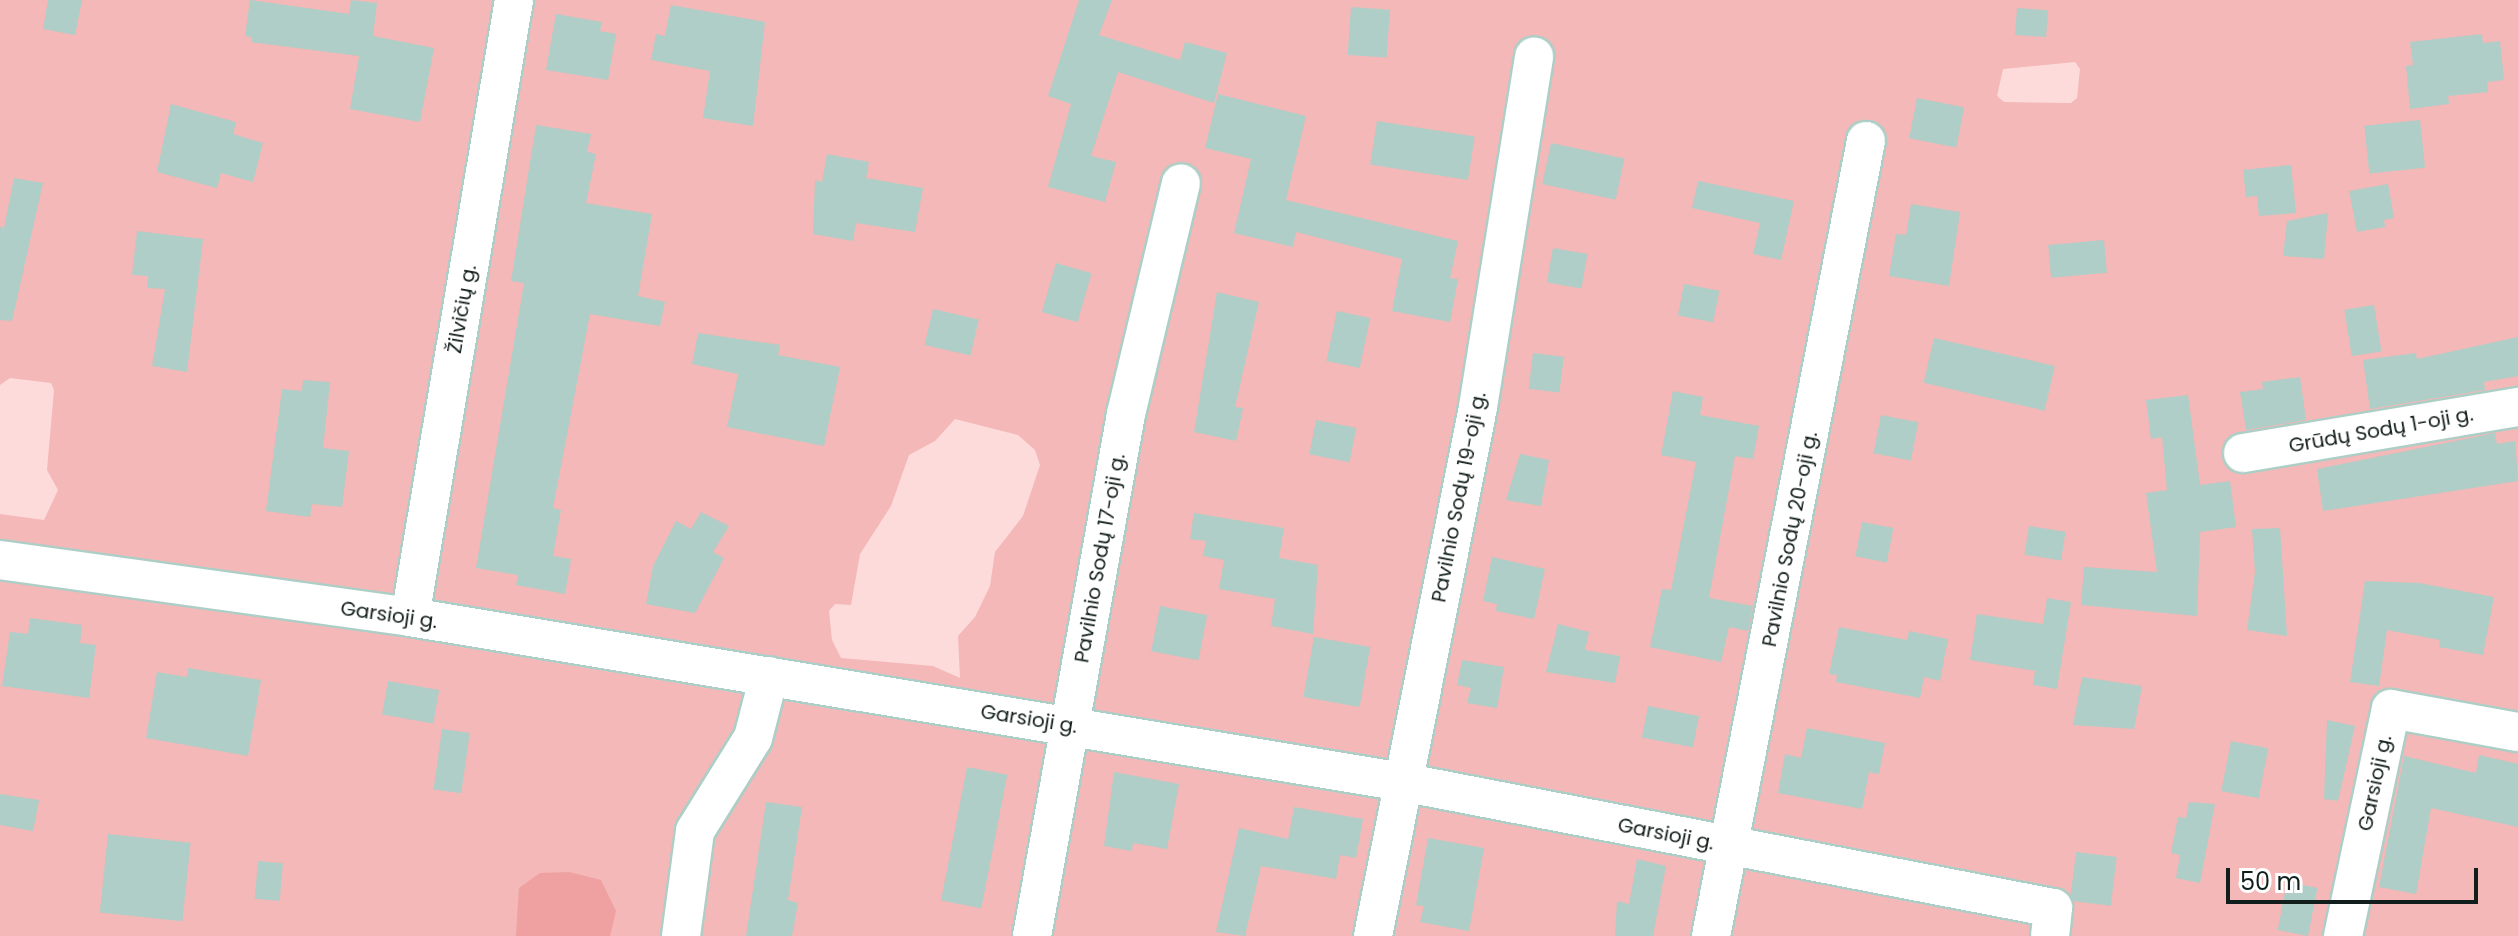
<!DOCTYPE html>
<html>
<head>
<meta charset="utf-8">
<style>
  body { margin:0 }
  #map { position:relative; width:2518px; height:936px; overflow:hidden; background:#f7fdfc; font-family:Poppins,sans-serif }
  div>[style] { position:absolute }
  [style*='--x'] { left:calc(var(--x)*1px); top:calc(var(--y)*1px); width:calc(var(--w)*1px); rotate:calc(var(--a)*1deg) }
  .green>* { inset:0; background:#f3b8b7; transform-origin:0 0 }
  .forest>* { inset:0; background:#efa0a0 }
  .water>* { inset:0; background:#fddbda }
  .building>* { inset:0; background:#aecec7; transform-origin:0 0 }
  .roads { filter:drop-shadow(2px 0 #adcec6) drop-shadow(-2px 0 #adcec6) drop-shadow(0 2px #adcec6) drop-shadow(0 -2px #adcec6) }
  .minor>* { height:38px; margin:-19px; padding:0 19px; transform-origin:19px; border-radius:19px; background:#fff }
  span { translate:-50% -50%; white-space:nowrap; text-align:center; line-height:1.15; -webkit-text-stroke:6px #fff; paint-order:stroke }
  .street-label { font-size:20px; color:#121e1b }
  .scale { position:absolute; left:2226px; top:868px; width:252px; height:36px; box-sizing:border-box; border:4px solid #121e1b; border-top:0; padding-left:10px; font-size:24px; line-height:28px; white-space:nowrap; color:#121e1b; -webkit-text-stroke:6px #fff; paint-order:stroke }
</style>
</head>
<body>
<div id="map">
  <div class="green">
    <i style="left:0;top:0;width:2518px;height:936px"></i>
  </div>
  <div class="forest">
    <i style="clip-path:polygon(569px 872px,601px 880px,616px 911px,610px 936px,516px 936px,519px 888px,540px 873px)"></i>
  </div>
  <div class="water">
    <i style="clip-path:polygon(2075px 62px,2080px 69px,2077px 98px,2071px 103px,2004px 102px,1997px 96px,2003px 69px)"></i>
    <i style="clip-path:polygon(10px 378px,51px 383px,54px 390px,47px 470px,58px 490px,44px 520px,0 514px,0 385px)"></i>
    <i style="clip-path:polygon(955px 419px,1018px 435px,1035px 450px,1040px 465px,1023px 516px,995px 552px,990px 586px,975px 617px,958px 636px,960px 678px,933px 666px,841px 658px,832px 640px,829px 611px,835px 604px,851px 605px,860px 554px,891px 506px,909px 455px,935px 441px)"></i>
  </div>
  <div class="building">
    <i style="clip-path:polygon(48px 0,82px 0,75px 35px,43px 29px)"></i>
    <i style="clip-path:polygon(250px 0,349px 14px,351px 0,377px 3px,373px 36px,434px 48px,420px 122px,350px 109px,359px 56px,251px 42px,252px 37px,245px 36px)"></i>
    <i style="clip-path:polygon(1079px 0,1112px 0,1099px 35px,1180px 60px,1185px 42px,1227px 53px,1214px 103px,1118px 72px,1091px 156px,1116px 162px,1105px 202px,1048px 187px,1071px 104px,1048px 96px)"></i>
    <i style="clip-path:polygon(671px 5px,765px 22px,753px 126px,703px 118px,710px 71px,651px 60px,656px 34px,665px 36px)"></i>
    <i style="left:1351px;top:7px;width:39px;height:48px;rotate:4deg"></i>
    <i style="left:2017px;top:8px;width:31px;height:27px;rotate:4deg"></i>
    <i style="clip-path:polygon(556px 14px,602px 22px,600px 31px,616px 34px,608px 80px,546px 70px)"></i>
    <i style="clip-path:polygon(2482px 34px,2483px 43px,2500px 41px,2504px 80px,2487px 82px,2488px 92px,2448px 96px,2449px 104px,2410px 109px,2406px 66px,2413px 65px,2410px 42px)"></i>
    <i style="clip-path:polygon(1218px 94px,1306px 116px,1286px 200px,1458px 241px,1450px 278px,1458px 279px,1450px 322px,1392px 311px,1402px 259px,1296px 232px,1293px 247px,1234px 233px,1251px 159px,1205px 148px)"></i>
    <i style="left:1917px;top:98px;width:48px;height:41px;rotate:11deg"></i>
    <i style="clip-path:polygon(171px 104px,236px 122px,233px 134px,263px 143px,253px 182px,221px 173px,217px 188px,157px 172px)"></i>
    <i style="left:2420px;top:120px;width:48px;height:56px;rotate:84deg"></i>
    <i style="left:1377px;top:121px;width:99px;height:44px;rotate:9deg"></i>
    <i style="clip-path:polygon(536px 125px,591px 134px,587px 152px,596px 154px,586px 203px,652px 214px,638px 296px,665px 302px,660px 326px,590px 314px,553px 508px,561px 510px,553px 556px,571px 559px,565px 594px,516px 585px,518px 575px,476px 568px,524px 283px,511px 281px)"></i>
    <i style="left:1551px;top:143px;width:75px;height:42px;rotate:12deg"></i>
    <i style="clip-path:polygon(827px 154px,869px 162px,866px 178px,923px 188px,915px 232px,856px 223px,853px 241px,813px 234px,815px 180px,822px 182px)"></i>
    <i style="clip-path:polygon(2291px 165px,2296px 213px,2259px 216px,2257px 196px,2246px 197px,2243px 170px)"></i>
    <i style="clip-path:polygon(14px 178px,43px 183px,12px 321px,0 320px,0 227px,4px 228px)"></i>
    <i style="clip-path:polygon(1698px 181px,1794px 201px,1781px 260px,1753px 254px,1760px 223px,1692px 208px)"></i>
    <i style="clip-path:polygon(2388px 184px,2394px 218px,2384px 220px,2385px 227px,2357px 232px,2349px 191px)"></i>
    <i style="clip-path:polygon(1911px 204px,1960px 212px,1949px 286px,1889px 276px,1896px 234px,1906px 235px)"></i>
    <i style="clip-path:polygon(2328px 213px,2324px 259px,2283px 256px,2287px 221px)"></i>
    <i style="clip-path:polygon(137px 231px,203px 239px,187px 372px,152px 366px,165px 289px,147px 288px,148px 276px,132px 275px)"></i>
    <i style="left:2104px;top:240px;width:33px;height:56px;rotate:85deg"></i>
    <i style="left:1553px;top:248px;width:35px;height:35px;rotate:10deg"></i>
    <i style="left:1056px;top:263px;width:37px;height:51px;rotate:16deg"></i>
    <i style="left:1684px;top:284px;width:36px;height:32px;rotate:11deg"></i>
    <i style="clip-path:polygon(1217px 292px,1259px 302px,1235px 407px,1243px 408px,1236px 441px,1194px 432px)"></i>
    <i style="left:2374px;top:305px;width:47px;height:30px;rotate:81deg"></i>
    <i style="left:933px;top:309px;width:47px;height:37px;rotate:13deg"></i>
    <i style="left:1337px;top:311px;width:34px;height:51px;rotate:12deg"></i>
    <i style="clip-path:polygon(698px 333px,780px 345px,778px 355px,840px 367px,824px 446px,727px 427px,738px 374px,692px 364px)"></i>
    <i style="clip-path:polygon(2518px 337px,2518px 376px,2484px 382px,2485px 390px,2370px 409px,2363px 360px,2416px 353px,2417px 359px)"></i>
    <i style="left:1934px;top:338px;width:124px;height:46px;rotate:13deg"></i>
    <i style="left:1533px;top:353px;width:31px;height:36px;rotate:7deg"></i>
    <i style="clip-path:polygon(2300px 377px,2306px 420px,2246px 430px,2240px 392px,2263px 389px,2262px 382px)"></i>
    <i style="clip-path:polygon(303px 380px,330px 382px,323px 448px,349px 451px,342px 507px,312px 504px,310px 517px,266px 511px,282px 389px,302px 391px)"></i>
    <i style="clip-path:polygon(1673px 391px,1703px 397px,1700px 415px,1759px 426px,1753px 459px,1735px 456px,1709px 598px,1753px 606px,1748px 631px,1729px 627px,1721px 662px,1650px 647px,1662px 589px,1671px 590px,1696px 462px,1661px 455px)"></i>
    <i style="clip-path:polygon(2188px 395px,2200px 485px,2230px 481px,2236px 527px,2200px 532px,2197px 616px,2081px 605px,2084px 567px,2157px 572px,2146px 493px,2167px 490px,2162px 437px,2151px 439px,2146px 400px)"></i>
    <i style="left:1881px;top:415px;width:38px;height:39px;rotate:11deg"></i>
    <i style="left:1316px;top:420px;width:41px;height:35px;rotate:11deg"></i>
    <i style="clip-path:polygon(2495px 433px,2497px 444px,2515px 441px,2518px 481px,2323px 511px,2317px 469px)"></i>
    <i style="clip-path:polygon(1520px 454px,1549px 460px,1541px 506px,1506px 500px)"></i>
    <i style="clip-path:polygon(701px 512px,729px 526px,713px 552px,724px 558px,695px 613px,646px 604px,653px 566px,676px 521px,691px 529px)"></i>
    <i style="clip-path:polygon(1194px 513px,1284px 528px,1279px 558px,1318px 565px,1313px 634px,1271px 626px,1275px 599px,1219px 589px,1224px 560px,1203px 556px,1206px 541px,1190px 539px)"></i>
    <i style="left:1862px;top:522px;width:32px;height:35px;rotate:11deg"></i>
    <i style="left:2029px;top:526px;width:37px;height:29px;rotate:9deg"></i>
    <i style="clip-path:polygon(2280px 528px,2287px 636px,2247px 630px,2255px 572px,2252px 529px)"></i>
    <i style="clip-path:polygon(1492px 557px,1545px 569px,1534px 619px,1496px 611px,1497px 604px,1483px 601px)"></i>
    <i style="clip-path:polygon(2365px 581px,2419px 583px,2494px 597px,2483px 655px,2439px 647px,2440px 640px,2387px 630px,2379px 686px,2350px 682px)"></i>
    <i style="clip-path:polygon(2047px 598px,2071px 602px,2057px 689px,2033px 685px,2035px 671px,1970px 660px,1977px 614px,2043px 624px)"></i>
    <i style="left:1160px;top:606px;width:48px;height:46px;rotate:11deg"></i>
    <i style="clip-path:polygon(30px 618px,82px 625px,80px 643px,96px 645px,89px 698px,2px 686px,10px 632px,28px 634px)"></i>
    <i style="clip-path:polygon(1558px 624px,1589px 632px,1585px 650px,1620px 656px,1615px 683px,1546px 672px)"></i>
    <i style="clip-path:polygon(1839px 627px,1907px 640px,1909px 631px,1948px 639px,1940px 681px,1924px 677px,1920px 698px,1836px 682px,1837px 675px,1829px 674px)"></i>
    <i style="left:1314px;top:637px;width:57px;height:61px;rotate:10deg"></i>
    <i style="clip-path:polygon(1462px 660px,1504px 667px,1497px 708px,1467px 703px,1471px 688px,1457px 685px)"></i>
    <i style="clip-path:polygon(188px 668px,261px 680px,248px 756px,146px 738px,157px 672px,187px 677px)"></i>
    <i style="clip-path:polygon(2082px 677px,2142px 686px,2134px 729px,2073px 725px)"></i>
    <i style="left:388px;top:681px;width:52px;height:34px;rotate:10deg"></i>
    <i style="left:1648px;top:706px;width:52px;height:32px;rotate:11deg"></i>
    <i style="clip-path:polygon(2327px 720px,2355px 726px,2338px 801px,2324px 799px)"></i>
    <i style="clip-path:polygon(1807px 728px,1885px 743px,1879px 774px,1869px 772px,1862px 809px,1778px 793px,1785px 754px,1801px 758px)"></i>
    <i style="left:442px;top:729px;width:28px;height:61px;rotate:8deg"></i>
    <i style="left:2231px;top:741px;width:38px;height:51px;rotate:11deg"></i>
    <i style="clip-path:polygon(2479px 755px,2518px 764px,2518px 827px,2431px 808px,2416px 894px,2379px 887px,2404px 756px,2476px 773px)"></i>
    <i style="left:967px;top:767px;width:41px;height:136px;rotate:11deg"></i>
    <i style="clip-path:polygon(1114px 772px,1179px 784px,1167px 849px,1133px 843px,1132px 851px,1104px 846px)"></i>
    <i style="clip-path:polygon(0 794px,39px 800px,33px 831px,0 825px)"></i>
    <i style="clip-path:polygon(766px 802px,802px 807px,788px 900px,798px 903px,792px 936px,746px 936px)"></i>
    <i style="clip-path:polygon(2189px 802px,2215px 804px,2200px 883px,2176px 878px,2180px 855px,2171px 853px,2178px 817px,2186px 818px)"></i>
    <i style="clip-path:polygon(1294px 807px,1363px 819px,1356px 858px,1340px 855px,1336px 879px,1261px 866px,1245px 936px,1216px 932px,1239px 828px,1288px 839px)"></i>
    <i style="left:108px;top:834px;width:83px;height:79px;rotate:6deg"></i>
    <i style="clip-path:polygon(1428px 838px,1484px 848px,1469px 931px,1420px 922px,1424px 906px,1416px 905px)"></i>
    <i style="left:2076px;top:852px;width:41px;height:49px;rotate:7deg"></i>
    <i style="clip-path:polygon(1637px 859px,1666px 866px,1653px 936px,1615px 936px,1617px 901px,1629px 904px)"></i>
    <i style="left:258px;top:861px;width:25px;height:38px;rotate:5deg"></i>
    <i style="left:2287px;top:882px;width:31px;height:49px;rotate:11deg"></i>
  </div>
  <div class="roads">
    <div class="minor">
      <i style="--x:2243;--y:453;--w:279;--a:-9.5"></i>
      <i style="--x:0;--y:560;--w:414;--a:7.9"></i>
      <i style="--x:410;--y:617;--w:1006;--a:9.44"></i>
      <i style="--x:1402;--y:782;--w:663;--a:10.95"></i>
      <i style="--x:2053;--y:908;--w:28;--a:96"></i>
      <i style="--x:410;--y:617;--w:626;--a:-80.43"></i>
      <i style="--x:681;--y:936;--w:106;--a:-82.4"></i>
      <i style="--x:695;--y:831;--w:110;--a:-58.1"></i>
      <i style="--x:753;--y:738;--w:64;--a:-75.5"></i>
      <i style="--x:1032;--y:936;--w:530;--a:-79.79"></i>
      <i style="--x:1126;--y:414;--w:237;--a:-76.6"></i>
      <i style="--x:1373;--y:936;--w:539;--a:-78.77"></i>
      <i style="--x:1478;--y:407;--w:355;--a:-80.9"></i>
      <i style="--x:1711;--y:936;--w:810;--a:-78.97"></i>
      <i style="--x:2343;--y:936;--w:232;--a:-78.1"></i>
      <i style="--x:2391;--y:709;--w:129;--a:10.3"></i>
    </div>
  </div>
  <div class="street-label">
    <span style="left:462px;top:309px;rotate:-80deg">Žilvičių g.</span>
    <span style="left:2381px;top:430px;rotate:-10deg">Grūdų Sodų 1-oji g.</span>
    <span style="left:1459px;top:497px;rotate:-79deg">Pavilnio Sodų 19-oji g.</span>
    <span style="left:1790px;top:539px;rotate:-79deg">Pavilnio Sodų 20-oji g.</span>
    <span style="left:1100px;top:558px;rotate:-80deg">Pavilnio Sodų 17-oji g.</span>
    <span style="left:389px;top:615px;rotate:8deg">Garsioji g.</span>
    <span style="left:1029px;top:719px;rotate:9deg">Garsioji g.</span>
    <span style="left:2375px;top:783px;rotate:-78deg">Garsioji g.</span>
    <span style="left:1666px;top:834px;rotate:11deg">Garsioji g.</span>
  </div>
  <div class="scale">50 m</div>
</div>
</body>
</html>
